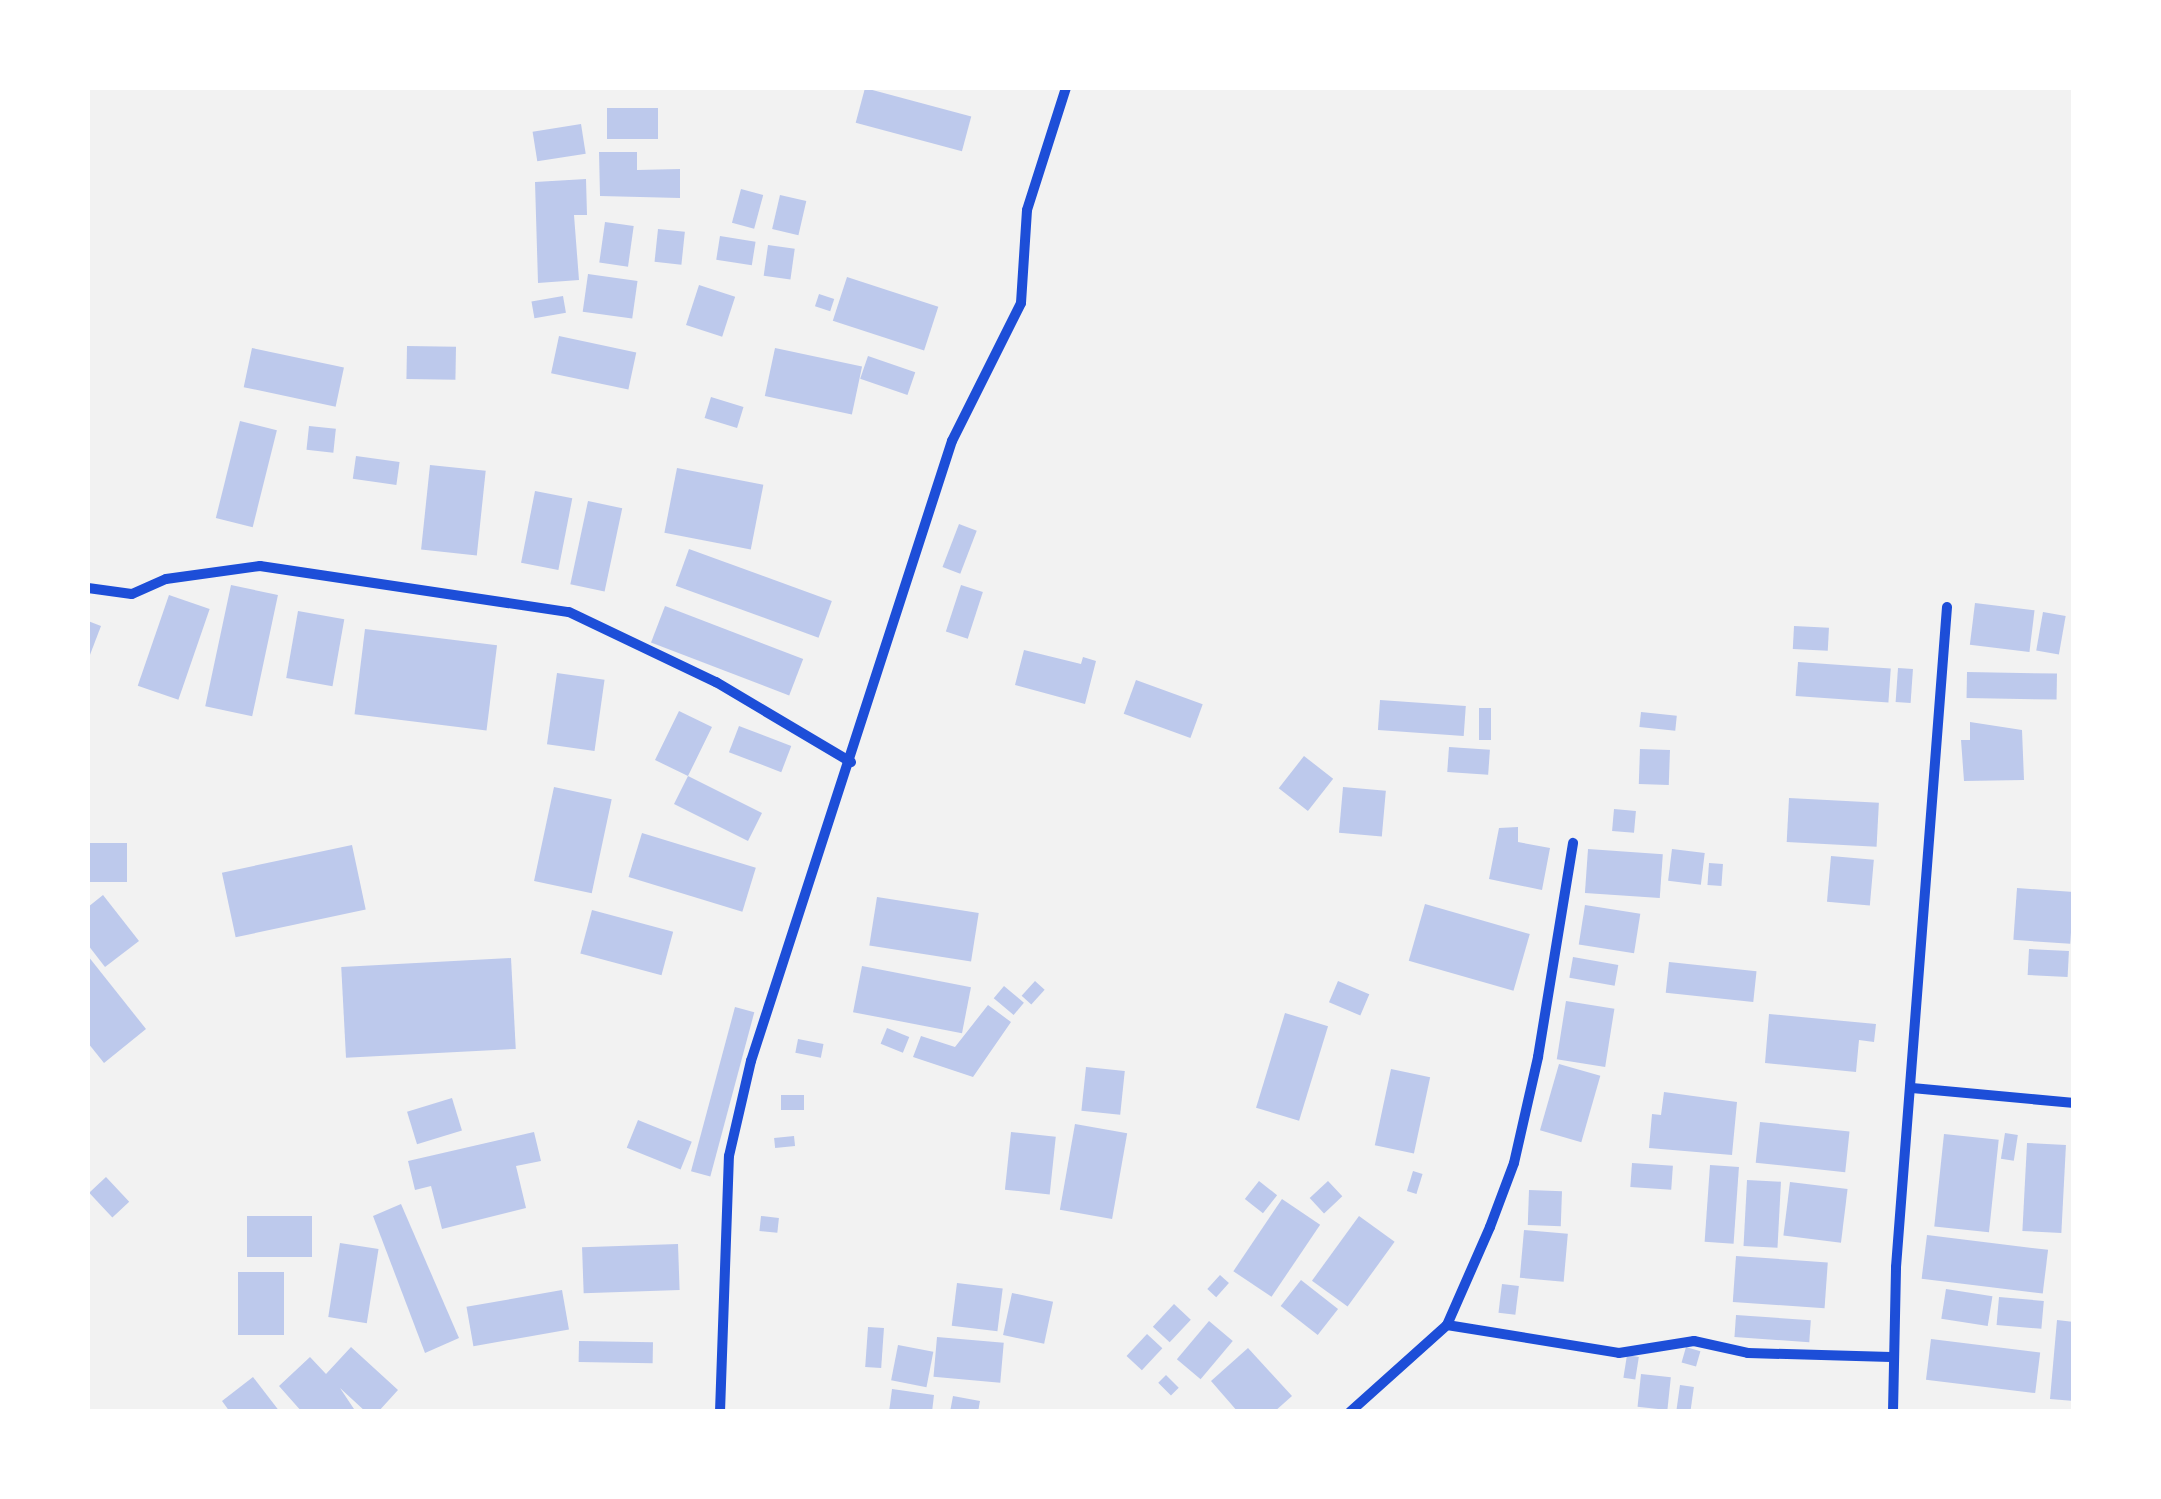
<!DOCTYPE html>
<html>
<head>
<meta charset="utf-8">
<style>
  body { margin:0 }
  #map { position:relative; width:2161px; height:1499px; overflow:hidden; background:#f2f2f2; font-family:"Space Grotesk",sans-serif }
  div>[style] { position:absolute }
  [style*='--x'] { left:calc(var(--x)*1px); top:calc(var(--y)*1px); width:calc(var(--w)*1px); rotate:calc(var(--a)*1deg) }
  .building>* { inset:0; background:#bdc9ec; transform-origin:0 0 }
  .minor>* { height:10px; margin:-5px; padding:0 5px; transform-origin:5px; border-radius:5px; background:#1d4ed8 }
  span { translate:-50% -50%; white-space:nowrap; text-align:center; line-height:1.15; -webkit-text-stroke:8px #fff; paint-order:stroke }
  .frame { position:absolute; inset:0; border:90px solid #fff; pointer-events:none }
</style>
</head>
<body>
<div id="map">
  <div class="building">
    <i style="left:865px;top:88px;width:110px;height:36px;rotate:15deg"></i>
    <i style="left:607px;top:108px;width:51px;height:31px"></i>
    <i style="left:581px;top:124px;width:30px;height:49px;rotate:81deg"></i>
    <i style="clip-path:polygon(599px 152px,637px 152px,637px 170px,680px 169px,680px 198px,600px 196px)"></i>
    <i style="clip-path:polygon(586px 179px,587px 215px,574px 215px,579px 280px,538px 283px,535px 182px)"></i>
    <i style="left:741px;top:189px;width:23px;height:35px;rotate:15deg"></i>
    <i style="left:780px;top:195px;width:27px;height:35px;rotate:13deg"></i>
    <i style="left:605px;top:222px;width:29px;height:41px;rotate:8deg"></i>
    <i style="left:658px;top:229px;width:27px;height:33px;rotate:6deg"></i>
    <i style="left:720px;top:236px;width:36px;height:24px;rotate:9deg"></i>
    <i style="left:768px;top:245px;width:27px;height:31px;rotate:8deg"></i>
    <i style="left:588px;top:274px;width:50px;height:38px;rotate:8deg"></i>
    <i style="left:847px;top:277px;width:96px;height:46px;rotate:18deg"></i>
    <i style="left:699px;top:285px;width:38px;height:42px;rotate:18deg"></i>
    <i style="left:819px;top:294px;width:16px;height:13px;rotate:18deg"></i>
    <i style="left:563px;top:296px;width:17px;height:32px;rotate:80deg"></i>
    <i style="left:559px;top:336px;width:79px;height:38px;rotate:12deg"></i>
    <i style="left:407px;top:346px;width:49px;height:33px;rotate:1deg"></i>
    <i style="left:252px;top:348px;width:94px;height:40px;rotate:12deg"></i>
    <i style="left:775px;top:348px;width:89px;height:49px;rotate:12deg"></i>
    <i style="left:868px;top:356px;width:50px;height:24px;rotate:19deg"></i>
    <i style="left:711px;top:397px;width:34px;height:22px;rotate:17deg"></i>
    <i style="left:240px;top:421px;width:38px;height:100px;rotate:14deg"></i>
    <i style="left:309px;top:426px;width:27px;height:24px;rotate:6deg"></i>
    <i style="left:356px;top:456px;width:44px;height:23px;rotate:8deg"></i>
    <i style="left:430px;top:465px;width:56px;height:85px;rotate:6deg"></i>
    <i style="left:677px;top:468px;width:88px;height:66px;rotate:11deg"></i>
    <i style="left:535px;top:491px;width:38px;height:73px;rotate:11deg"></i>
    <i style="left:588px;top:501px;width:35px;height:85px;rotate:12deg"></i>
    <i style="left:959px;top:524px;width:19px;height:46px;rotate:21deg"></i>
    <i style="left:689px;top:549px;width:152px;height:39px;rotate:20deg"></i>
    <i style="left:231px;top:585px;width:48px;height:124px;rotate:12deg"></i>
    <i style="left:961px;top:585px;width:23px;height:49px;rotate:18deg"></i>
    <i style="left:169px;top:595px;width:43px;height:96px;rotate:19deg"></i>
    <i style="left:1975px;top:603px;width:60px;height:42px;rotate:7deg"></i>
    <i style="left:665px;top:606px;width:148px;height:39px;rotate:21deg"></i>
    <i style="left:298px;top:611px;width:47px;height:68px;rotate:10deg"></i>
    <i style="left:2043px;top:612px;width:23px;height:39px;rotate:10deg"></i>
    <i style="clip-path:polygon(88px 621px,101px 626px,88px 660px)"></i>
    <i style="left:1794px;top:626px;width:35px;height:23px;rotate:3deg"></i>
    <i style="left:365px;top:629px;width:133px;height:86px;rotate:7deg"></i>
    <i style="clip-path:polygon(1024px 650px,1081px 664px,1083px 657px,1096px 661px,1085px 704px,1015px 685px)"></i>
    <i style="left:1798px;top:662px;width:93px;height:34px;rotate:4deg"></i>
    <i style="left:1898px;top:668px;width:15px;height:34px;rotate:4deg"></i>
    <i style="left:1967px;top:672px;width:90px;height:26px;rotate:1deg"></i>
    <i style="left:557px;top:673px;width:48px;height:72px;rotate:8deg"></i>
    <i style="left:1136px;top:680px;width:71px;height:36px;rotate:20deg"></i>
    <i style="left:1380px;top:700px;width:86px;height:30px;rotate:4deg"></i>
    <i style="left:1479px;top:708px;width:12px;height:32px"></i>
    <i style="clip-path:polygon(679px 711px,712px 727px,688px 776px,762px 813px,748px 841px,674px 804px,688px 776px,655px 760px)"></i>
    <i style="left:1641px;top:712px;width:36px;height:15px;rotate:6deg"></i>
    <i style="clip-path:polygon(1970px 722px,2022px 730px,2024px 780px,1964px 781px,1961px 740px,1970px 740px)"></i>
    <i style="left:739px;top:726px;width:56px;height:28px;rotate:21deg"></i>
    <i style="left:1449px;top:747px;width:41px;height:25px;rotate:4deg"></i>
    <i style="left:1640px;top:749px;width:30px;height:35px;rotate:2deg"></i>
    <i style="left:1304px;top:756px;width:37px;height:41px;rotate:38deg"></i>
    <i style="left:554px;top:787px;width:59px;height:96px;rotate:12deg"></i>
    <i style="left:1343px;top:787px;width:43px;height:46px;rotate:5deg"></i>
    <i style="left:1789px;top:798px;width:90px;height:44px;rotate:3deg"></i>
    <i style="left:1614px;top:809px;width:22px;height:22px;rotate:5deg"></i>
    <i style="clip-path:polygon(1518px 827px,1518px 842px,1550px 848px,1542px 890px,1489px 879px,1499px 828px)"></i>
    <i style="left:642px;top:833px;width:119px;height:46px;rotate:17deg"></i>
    <i style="left:88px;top:843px;width:39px;height:39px"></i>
    <i style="left:352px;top:845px;width:66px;height:133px;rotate:78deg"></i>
    <i style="left:1588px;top:849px;width:75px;height:44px;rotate:4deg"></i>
    <i style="left:1672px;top:849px;width:33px;height:32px;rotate:7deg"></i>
    <i style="left:1831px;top:856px;width:43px;height:46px;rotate:5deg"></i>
    <i style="left:1709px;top:863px;width:14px;height:22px;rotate:4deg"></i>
    <i style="left:2017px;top:888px;width:57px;height:52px;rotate:4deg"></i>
    <i style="clip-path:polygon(103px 895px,139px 941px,105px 967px,88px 945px,88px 907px)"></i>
    <i style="left:877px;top:897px;width:103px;height:49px;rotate:9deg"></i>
    <i style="left:1425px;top:904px;width:109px;height:59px;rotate:16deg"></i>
    <i style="left:1585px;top:905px;width:56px;height:40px;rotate:9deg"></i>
    <i style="left:592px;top:910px;width:84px;height:45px;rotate:15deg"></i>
    <i style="left:2029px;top:949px;width:40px;height:26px;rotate:3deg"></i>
    <i style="clip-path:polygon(88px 956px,146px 1029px,104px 1063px,88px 1043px)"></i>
    <i style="left:1573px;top:957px;width:46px;height:21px;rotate:10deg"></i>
    <i style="left:511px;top:958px;width:91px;height:170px;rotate:87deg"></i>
    <i style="left:1669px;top:962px;width:88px;height:31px;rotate:6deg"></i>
    <i style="left:862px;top:966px;width:111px;height:47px;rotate:11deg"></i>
    <i style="left:1035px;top:981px;width:13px;height:20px;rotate:42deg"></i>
    <i style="left:1338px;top:981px;width:34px;height:23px;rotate:23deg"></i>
    <i style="left:1004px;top:986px;width:26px;height:16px;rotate:40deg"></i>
    <i style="left:1566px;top:1001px;width:49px;height:59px;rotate:9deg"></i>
    <i style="clip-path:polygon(988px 1005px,1011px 1022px,973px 1077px,913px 1057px,921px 1036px,955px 1047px)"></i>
    <i style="left:735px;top:1007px;width:20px;height:170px;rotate:15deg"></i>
    <i style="left:1285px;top:1013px;width:45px;height:99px;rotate:17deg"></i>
    <i style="clip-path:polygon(1769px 1014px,1876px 1024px,1874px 1042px,1859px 1040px,1856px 1072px,1765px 1063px)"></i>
    <i style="left:887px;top:1028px;width:24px;height:17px;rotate:22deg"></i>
    <i style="left:798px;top:1039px;width:26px;height:14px;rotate:11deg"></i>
    <i style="left:1559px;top:1064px;width:43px;height:69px;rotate:16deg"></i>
    <i style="left:1086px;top:1067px;width:39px;height:44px;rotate:6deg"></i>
    <i style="left:1391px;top:1069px;width:40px;height:78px;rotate:12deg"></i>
    <i style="clip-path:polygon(1664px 1092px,1737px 1102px,1732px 1155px,1649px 1148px,1652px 1114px,1661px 1115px)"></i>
    <i style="left:781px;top:1095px;width:23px;height:15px"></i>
    <i style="left:452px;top:1098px;width:34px;height:47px;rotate:73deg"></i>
    <i style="left:638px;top:1120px;width:58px;height:30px;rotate:22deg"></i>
    <i style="left:1760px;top:1122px;width:90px;height:41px;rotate:6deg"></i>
    <i style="left:1075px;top:1124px;width:53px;height:87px;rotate:10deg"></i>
    <i style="clip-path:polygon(534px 1132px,541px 1161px,516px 1166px,526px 1208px,442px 1229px,431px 1186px,415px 1190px,408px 1161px)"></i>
    <i style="left:1011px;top:1132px;width:45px;height:58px;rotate:6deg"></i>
    <i style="left:2005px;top:1133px;width:13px;height:26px;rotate:9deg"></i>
    <i style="left:1944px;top:1134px;width:55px;height:93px;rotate:6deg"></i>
    <i style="left:794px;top:1136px;width:10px;height:20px;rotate:84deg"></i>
    <i style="left:2027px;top:1143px;width:39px;height:88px;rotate:3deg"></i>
    <i style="left:1632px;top:1163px;width:41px;height:24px;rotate:4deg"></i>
    <i style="left:1710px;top:1165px;width:29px;height:77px;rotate:4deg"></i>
    <i style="left:1413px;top:1171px;width:10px;height:21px;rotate:17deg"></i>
    <i style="left:106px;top:1177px;width:34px;height:23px;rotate:47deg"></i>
    <i style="left:1747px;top:1180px;width:34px;height:66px;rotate:3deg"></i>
    <i style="left:1259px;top:1181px;width:23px;height:23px;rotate:38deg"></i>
    <i style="left:1328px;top:1181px;width:21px;height:25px;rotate:47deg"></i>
    <i style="left:1790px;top:1182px;width:58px;height:54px;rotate:7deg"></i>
    <i style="left:1529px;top:1190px;width:33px;height:35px;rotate:2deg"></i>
    <i style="left:1282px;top:1199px;width:46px;height:87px;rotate:34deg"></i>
    <i style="clip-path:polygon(401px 1204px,459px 1338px,425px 1353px,373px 1216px)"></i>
    <i style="left:247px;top:1216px;width:65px;height:41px"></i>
    <i style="left:761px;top:1216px;width:18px;height:15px;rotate:6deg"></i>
    <i style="left:1359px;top:1216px;width:44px;height:80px;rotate:36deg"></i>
    <i style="left:1524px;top:1230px;width:44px;height:48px;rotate:5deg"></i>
    <i style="left:1927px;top:1235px;width:122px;height:44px;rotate:7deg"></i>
    <i style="left:340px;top:1243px;width:39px;height:75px;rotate:9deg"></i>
    <i style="left:678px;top:1244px;width:46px;height:96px;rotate:88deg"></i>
    <i style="left:1736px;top:1256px;width:92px;height:46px;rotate:4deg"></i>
    <i style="left:238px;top:1272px;width:46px;height:63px"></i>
    <i style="left:1220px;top:1275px;width:12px;height:19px;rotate:42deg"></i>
    <i style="left:1301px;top:1280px;width:47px;height:33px;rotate:38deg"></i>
    <i style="left:957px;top:1283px;width:46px;height:43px;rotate:7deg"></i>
    <i style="left:1502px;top:1284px;width:17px;height:29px;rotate:7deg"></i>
    <i style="left:1946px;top:1289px;width:47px;height:30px;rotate:9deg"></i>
    <i style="left:562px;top:1290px;width:40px;height:97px;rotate:80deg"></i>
    <i style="left:1012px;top:1293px;width:42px;height:43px;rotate:12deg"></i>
    <i style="left:1999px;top:1297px;width:45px;height:28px;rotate:5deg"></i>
    <i style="left:1174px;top:1304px;width:23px;height:31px;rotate:43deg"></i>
    <i style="left:1736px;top:1315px;width:75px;height:22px;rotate:4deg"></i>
    <i style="clip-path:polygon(2057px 1320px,2074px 1322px,2074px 1401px,2050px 1399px)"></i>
    <i style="left:1209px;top:1321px;width:31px;height:50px;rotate:40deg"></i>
    <i style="left:868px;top:1327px;width:16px;height:40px;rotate:4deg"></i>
    <i style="left:1147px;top:1334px;width:21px;height:30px;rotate:43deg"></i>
    <i style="left:937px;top:1337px;width:67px;height:40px;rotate:5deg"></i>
    <i style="left:1931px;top:1339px;width:110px;height:41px;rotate:7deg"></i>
    <i style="left:579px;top:1341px;width:74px;height:21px;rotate:1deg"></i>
    <i style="left:898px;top:1345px;width:36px;height:36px;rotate:11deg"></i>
    <i style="clip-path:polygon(351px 1347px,398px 1390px,378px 1412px,366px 1412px,340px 1388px,356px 1412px,302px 1412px,279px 1386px,310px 1357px,326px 1374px)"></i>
    <i style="left:1686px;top:1347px;width:15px;height:16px;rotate:16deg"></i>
    <i style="clip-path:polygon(1248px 1348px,1292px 1396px,1274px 1412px,1238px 1412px,1211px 1381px)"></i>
    <i style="left:1627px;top:1355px;width:12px;height:23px;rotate:9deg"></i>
    <i style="left:1641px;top:1374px;width:30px;height:33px;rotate:6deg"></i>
    <i style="left:1166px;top:1375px;width:18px;height:11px;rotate:45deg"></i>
    <i style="clip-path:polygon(253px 1377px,280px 1412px,230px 1412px,222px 1401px)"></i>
    <i style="left:1680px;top:1385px;width:14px;height:27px;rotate:8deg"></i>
    <i style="clip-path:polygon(892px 1389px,934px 1395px,932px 1412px,889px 1412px)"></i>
    <i style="clip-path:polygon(953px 1396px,980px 1401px,978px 1412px,950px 1412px)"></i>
  </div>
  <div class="minor">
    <i style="--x:88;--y:588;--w:44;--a:7.8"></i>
    <i style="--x:132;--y:594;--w:37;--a:-24"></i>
    <i style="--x:166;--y:579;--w:95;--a:-7.9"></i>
    <i style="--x:260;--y:566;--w:312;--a:8.5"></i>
    <i style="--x:569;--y:612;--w:163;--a:25.5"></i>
    <i style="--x:716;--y:682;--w:157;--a:30.7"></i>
    <i style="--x:1912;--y:1088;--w:163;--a:5.3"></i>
    <i style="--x:1447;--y:1325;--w:174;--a:9.2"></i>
    <i style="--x:1619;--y:1353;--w:76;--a:-9.1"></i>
    <i style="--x:1694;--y:1341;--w:55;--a:12.5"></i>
    <i style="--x:1748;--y:1353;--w:143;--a:1.6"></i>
    <i style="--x:720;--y:1412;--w:256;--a:-88"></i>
    <i style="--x:729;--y:1156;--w:98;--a:-77"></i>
    <i style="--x:751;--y:1061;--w:652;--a:-72.04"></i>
    <i style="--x:952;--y:441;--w:154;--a:-63.4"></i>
    <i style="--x:1021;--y:303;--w:93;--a:-86.3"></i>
    <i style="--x:1027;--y:210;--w:128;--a:-72.3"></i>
    <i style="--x:1350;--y:1412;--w:130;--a:-41.9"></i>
    <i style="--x:1447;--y:1325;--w:107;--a:-66.3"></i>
    <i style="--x:1490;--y:1227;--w:68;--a:-69.4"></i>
    <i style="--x:1514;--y:1163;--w:109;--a:-77.2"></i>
    <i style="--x:1538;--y:1057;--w:217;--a:-80.7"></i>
    <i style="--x:1893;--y:1412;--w:145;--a:-88.8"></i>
    <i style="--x:1896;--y:1267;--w:662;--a:-85.58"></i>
  </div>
  <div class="frame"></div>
</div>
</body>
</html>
